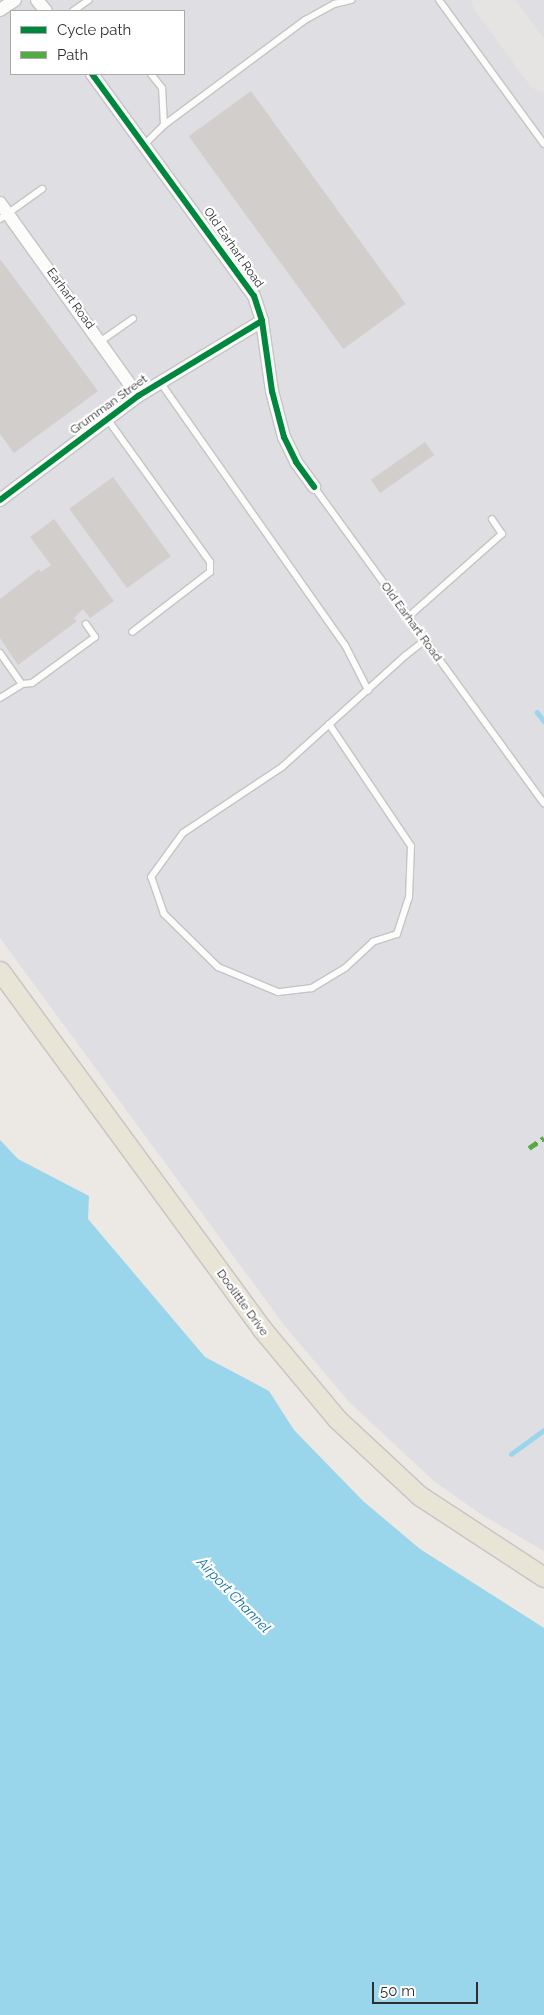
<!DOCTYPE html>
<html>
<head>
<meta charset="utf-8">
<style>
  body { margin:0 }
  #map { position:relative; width:544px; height:2015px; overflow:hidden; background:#ece8e4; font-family:Raleway,sans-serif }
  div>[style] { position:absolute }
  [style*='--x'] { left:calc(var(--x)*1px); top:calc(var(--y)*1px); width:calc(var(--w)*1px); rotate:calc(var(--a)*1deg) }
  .airport>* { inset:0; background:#dfdee2 }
  .water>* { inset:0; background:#99d6ec }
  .stream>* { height:4.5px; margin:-2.25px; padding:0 2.25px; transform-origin:2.25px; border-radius:2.25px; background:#99d6ec }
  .taxiway>* { height:39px; margin:-19.5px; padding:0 19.5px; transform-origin:19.5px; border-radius:19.5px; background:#e6e4e2 }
  .building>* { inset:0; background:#d1cecb; transform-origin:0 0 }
  .roads { filter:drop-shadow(1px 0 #c5c4c5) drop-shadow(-1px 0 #c5c4c5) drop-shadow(0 1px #c5c4c5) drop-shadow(0 -1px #c5c4c5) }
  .service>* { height:6px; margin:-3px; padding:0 3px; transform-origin:3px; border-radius:3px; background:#fcfcfb }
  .minor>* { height:12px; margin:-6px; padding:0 6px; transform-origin:6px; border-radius:6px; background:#fcfcfb }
  .primary>* { height:19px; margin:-9.5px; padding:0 9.5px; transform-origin:9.5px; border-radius:9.5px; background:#e8e4d6 }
  .quiet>* { height:5px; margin-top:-2.5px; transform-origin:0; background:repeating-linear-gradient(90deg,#54ab44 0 10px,transparent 0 15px) }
  .cycleway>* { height:6px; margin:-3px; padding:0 3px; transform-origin:3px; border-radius:3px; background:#00873e }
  span { translate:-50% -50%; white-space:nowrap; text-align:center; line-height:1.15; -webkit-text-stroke:4.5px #fff; paint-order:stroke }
  .street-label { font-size:12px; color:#2e2e2e }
  .water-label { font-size:14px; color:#0d6fa3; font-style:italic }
  .legend { position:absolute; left:10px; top:10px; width:175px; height:65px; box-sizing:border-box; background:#fff; border:1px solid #ababab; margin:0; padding:6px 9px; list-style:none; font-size:15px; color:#2e2e2e }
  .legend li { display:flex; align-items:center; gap:10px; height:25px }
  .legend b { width:25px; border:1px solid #ababab }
  .scale { position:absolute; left:372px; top:1982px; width:106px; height:22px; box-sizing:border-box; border:2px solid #2e2e2e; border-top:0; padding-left:6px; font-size:15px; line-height:18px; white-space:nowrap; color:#2e2e2e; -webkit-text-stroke:4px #fff; paint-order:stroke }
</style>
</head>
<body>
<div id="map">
  <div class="airport">
    <i style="clip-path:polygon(evenodd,0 0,544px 0,544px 1551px,479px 1513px,435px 1482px,349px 1402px,284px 1325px,0 938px,0 0,11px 11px,184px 11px,184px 74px,11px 74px,11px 11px)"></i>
  </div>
  <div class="water">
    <i style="clip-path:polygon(0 1140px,18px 1159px,89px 1196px,88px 1219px,205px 1357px,269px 1391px,294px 1430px,363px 1501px,420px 1549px,544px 1628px,544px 2015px,0 2015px)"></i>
  </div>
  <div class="stream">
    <i style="--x:537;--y:712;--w:11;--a:52"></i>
    <i style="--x:511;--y:1454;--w:41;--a:-36"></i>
  </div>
  <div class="taxiway">
    <i style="--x:491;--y:0;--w:89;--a:53.6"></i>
  </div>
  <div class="building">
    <i style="left:251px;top:91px;width:263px;height:77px;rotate:54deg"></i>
    <i style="clip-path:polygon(0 259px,98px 391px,14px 453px,0 434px)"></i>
    <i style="left:425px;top:442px;width:16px;height:66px;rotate:55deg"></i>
    <i style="left:113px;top:477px;width:98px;height:54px;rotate:54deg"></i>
    <i style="clip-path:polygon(54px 519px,114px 601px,90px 618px,83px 609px,74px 618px,77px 621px,18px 665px,0 638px,0 599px,39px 569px,41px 572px,51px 565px,30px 537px)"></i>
  </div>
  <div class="roads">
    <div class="service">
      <i style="--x:439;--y:0;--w:178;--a:53.9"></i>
      <i style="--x:73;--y:11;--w:19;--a:-35"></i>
      <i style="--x:164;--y:125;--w:176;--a:-36.7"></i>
      <i style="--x:305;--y:20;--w:33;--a:-29"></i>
      <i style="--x:334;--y:4;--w:18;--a:-13"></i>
      <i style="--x:144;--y:145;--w:28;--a:-45"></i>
      <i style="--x:164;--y:125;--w:37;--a:-93"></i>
      <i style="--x:162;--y:88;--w:18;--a:-128"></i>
      <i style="--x:0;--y:219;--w:52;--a:-35.5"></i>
      <i style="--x:101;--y:341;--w:39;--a:-35"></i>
      <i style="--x:160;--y:382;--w:322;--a:54.9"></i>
      <i style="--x:345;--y:645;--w:51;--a:62.9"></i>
      <i style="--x:108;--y:420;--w:175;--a:54.3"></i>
      <i style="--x:210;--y:562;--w:10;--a:90"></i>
      <i style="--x:210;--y:572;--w:98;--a:142.4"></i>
      <i style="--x:314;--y:487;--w:391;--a:54"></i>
      <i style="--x:407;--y:618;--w:127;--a:-41.5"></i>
      <i style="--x:502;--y:534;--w:18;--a:-124"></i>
      <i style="--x:0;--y:653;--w:38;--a:55"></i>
      <i style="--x:22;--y:684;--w:10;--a:-6"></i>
      <i style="--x:32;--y:683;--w:78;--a:-36.1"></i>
      <i style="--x:95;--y:637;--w:16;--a:-125"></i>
      <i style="--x:0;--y:698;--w:26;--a:-32"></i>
      <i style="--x:329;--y:724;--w:147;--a:56.1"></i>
      <i style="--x:411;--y:846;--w:51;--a:92.2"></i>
      <i style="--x:409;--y:897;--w:39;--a:108"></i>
      <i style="--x:397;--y:934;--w:25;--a:162"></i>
      <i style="--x:373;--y:942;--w:38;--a:137"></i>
      <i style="--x:345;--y:968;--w:39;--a:149"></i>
      <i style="--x:312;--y:988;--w:34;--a:173"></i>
      <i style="--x:278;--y:992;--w:65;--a:-157.4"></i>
      <i style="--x:218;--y:967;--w:76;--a:-135.5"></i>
      <i style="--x:164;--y:914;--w:39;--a:-109"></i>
      <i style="--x:151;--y:877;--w:54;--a:-54"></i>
      <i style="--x:183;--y:833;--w:119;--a:-33.7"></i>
      <i style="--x:282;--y:767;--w:167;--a:-42.1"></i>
      <i style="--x:406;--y:655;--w:23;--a:-38"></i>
    </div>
    <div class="minor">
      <i style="--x:37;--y:0;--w:14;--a:51"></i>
      <i style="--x:0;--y:10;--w:18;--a:-34"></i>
      <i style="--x:92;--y:74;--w:275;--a:53.9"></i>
      <i style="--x:254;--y:296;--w:26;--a:72"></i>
      <i style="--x:262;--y:321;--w:71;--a:81.9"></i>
      <i style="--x:272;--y:391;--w:48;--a:75.4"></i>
      <i style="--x:284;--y:437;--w:28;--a:64"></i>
      <i style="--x:296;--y:462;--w:31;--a:54"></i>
      <i style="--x:0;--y:203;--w:237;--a:54.4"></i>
      <i style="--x:0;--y:500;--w:173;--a:-37"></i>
      <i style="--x:138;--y:396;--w:145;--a:-31.2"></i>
    </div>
    <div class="primary">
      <i style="--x:0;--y:971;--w:444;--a:53.8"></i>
      <i style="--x:262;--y:1329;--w:117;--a:50.2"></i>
      <i style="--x:337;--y:1419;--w:113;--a:42.9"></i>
      <i style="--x:420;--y:1496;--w:148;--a:33.2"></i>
    </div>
  </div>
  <div class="quiet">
    <i style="--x:529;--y:1148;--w:18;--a:-34"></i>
  </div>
  <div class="cycleway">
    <i style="--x:92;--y:74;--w:275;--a:53.9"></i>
    <i style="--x:254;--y:296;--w:26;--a:72"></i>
    <i style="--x:262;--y:321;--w:71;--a:81.9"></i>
    <i style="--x:272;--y:391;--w:48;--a:75.4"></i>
    <i style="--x:284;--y:437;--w:28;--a:64"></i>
    <i style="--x:296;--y:462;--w:31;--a:54"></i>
    <i style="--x:0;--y:500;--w:173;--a:-37"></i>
    <i style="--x:138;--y:396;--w:145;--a:-31.2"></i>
  </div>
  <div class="street-label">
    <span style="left:233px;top:248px;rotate:55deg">Old Earhart Road</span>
    <span style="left:70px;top:299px;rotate:54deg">Earhart Road</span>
    <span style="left:109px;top:405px;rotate:-36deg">Grumman Street</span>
    <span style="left:411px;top:622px;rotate:54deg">Old Earhart Road</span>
    <span style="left:242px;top:1303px;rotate:54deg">Doolittle Drive</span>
  </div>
  <div class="water-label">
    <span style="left:234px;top:1595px;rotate:46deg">Airport Channel</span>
  </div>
  <ul class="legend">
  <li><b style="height:6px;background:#00873e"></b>Cycle path</li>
  <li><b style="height:6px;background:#54ab44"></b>Path</li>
  </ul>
  <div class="scale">50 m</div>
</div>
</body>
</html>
